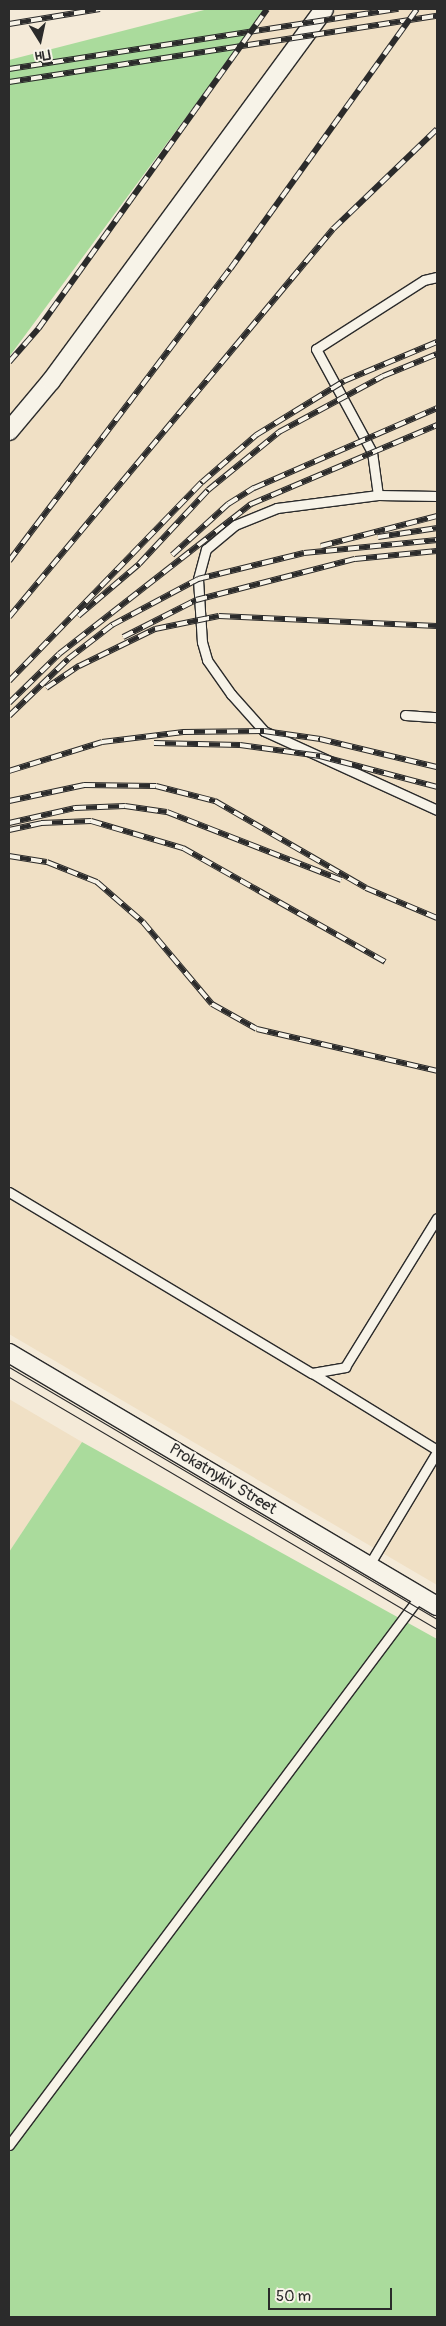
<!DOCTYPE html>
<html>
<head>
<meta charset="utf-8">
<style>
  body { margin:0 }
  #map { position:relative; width:446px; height:2326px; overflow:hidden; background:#f4ead8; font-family:Pangolin,sans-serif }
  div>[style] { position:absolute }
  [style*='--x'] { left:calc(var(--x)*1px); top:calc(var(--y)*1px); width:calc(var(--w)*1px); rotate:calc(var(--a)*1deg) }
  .built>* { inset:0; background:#f0e0c5 }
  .green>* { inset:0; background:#aadb9c }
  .roads { filter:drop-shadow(1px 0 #2b2b2b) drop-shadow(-1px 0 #2b2b2b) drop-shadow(0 1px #2b2b2b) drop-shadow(0 -1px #2b2b2b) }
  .lane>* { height:9px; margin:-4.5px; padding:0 4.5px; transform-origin:4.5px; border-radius:4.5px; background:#f7f3e8 }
  .street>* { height:18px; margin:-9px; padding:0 9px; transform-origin:9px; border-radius:9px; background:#f7f3e8 }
  .tram>* { height:1px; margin:-0.5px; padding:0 0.5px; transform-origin:0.5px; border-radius:0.5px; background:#2b2b2b }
  .rail>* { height:5.5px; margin-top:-2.75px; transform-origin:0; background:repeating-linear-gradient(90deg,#f7f3e8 0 11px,#2b2b2b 0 22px); box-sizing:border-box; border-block:1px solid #2b2b2b }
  span { translate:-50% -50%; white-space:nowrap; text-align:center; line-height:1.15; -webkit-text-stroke:4px #f7f3e8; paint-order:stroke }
  .street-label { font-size:16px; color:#2b2b2b }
  .frame { position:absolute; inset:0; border:10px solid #2b2b2b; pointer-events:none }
  .north { position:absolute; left:15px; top:15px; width:50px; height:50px; -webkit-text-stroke:4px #f7f3e8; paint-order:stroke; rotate:170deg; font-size:14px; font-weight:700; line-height:20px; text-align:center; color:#2b2b2b }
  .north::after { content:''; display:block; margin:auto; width:18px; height:22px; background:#2b2b2b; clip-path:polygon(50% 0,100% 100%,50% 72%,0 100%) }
  .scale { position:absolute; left:268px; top:2288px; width:124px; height:22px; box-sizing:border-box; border:2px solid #2b2b2b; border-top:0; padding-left:6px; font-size:15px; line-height:18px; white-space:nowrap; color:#2b2b2b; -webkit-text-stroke:4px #f7f3e8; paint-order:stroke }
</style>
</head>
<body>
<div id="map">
  <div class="built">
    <i style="clip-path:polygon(266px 9px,437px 9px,437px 1585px,9px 1334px,9px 362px,38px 329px)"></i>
    <i style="clip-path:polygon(9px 1399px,82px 1442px,9px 1552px)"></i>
  </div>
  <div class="green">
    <i style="clip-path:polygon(208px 9px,266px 9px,9px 357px,9px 60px)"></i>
    <i style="clip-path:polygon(82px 1442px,437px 1639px,437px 2317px,9px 2317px,9px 1552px)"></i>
  </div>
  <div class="roads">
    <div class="lane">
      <i style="--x:437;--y:277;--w:13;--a:167"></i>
      <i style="--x:424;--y:280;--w:128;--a:147.4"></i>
      <i style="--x:316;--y:349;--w:117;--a:61.5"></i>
      <i style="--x:372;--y:452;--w:43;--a:82.1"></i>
      <i style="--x:378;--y:495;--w:59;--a:1"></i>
      <i style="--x:378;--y:495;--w:102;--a:172.7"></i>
      <i style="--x:277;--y:508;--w:45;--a:158"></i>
      <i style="--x:235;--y:525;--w:38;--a:140"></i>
      <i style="--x:206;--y:549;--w:31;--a:105"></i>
      <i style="--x:198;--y:579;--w:63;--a:86.4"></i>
      <i style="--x:202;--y:642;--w:19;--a:74"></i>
      <i style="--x:207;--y:660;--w:42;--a:54.8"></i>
      <i style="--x:231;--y:694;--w:50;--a:48.3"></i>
      <i style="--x:264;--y:731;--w:190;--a:24.5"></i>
      <i style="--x:405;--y:715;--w:32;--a:4"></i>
      <i style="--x:9;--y:1192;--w:353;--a:30.9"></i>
      <i style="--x:312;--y:1373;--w:34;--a:-10"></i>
      <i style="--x:345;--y:1367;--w:175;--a:-58.3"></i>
      <i style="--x:312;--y:1373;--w:147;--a:31.6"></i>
      <i style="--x:369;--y:1565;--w:132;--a:-59"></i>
      <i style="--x:9;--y:2145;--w:686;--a:-53.18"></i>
    </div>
    <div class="street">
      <i style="--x:9;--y:431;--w:65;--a:-50"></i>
      <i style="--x:51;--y:381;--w:461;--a:-53.7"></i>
      <i style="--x:9;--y:1353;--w:497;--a:30.6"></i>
    </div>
  </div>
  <div class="tram">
    <i style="--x:9;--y:1367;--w:497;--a:30.5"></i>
    <i style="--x:9;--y:1377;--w:497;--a:30.5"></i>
  </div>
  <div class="rail">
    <i style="--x:9;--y:24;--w:92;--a:-9.4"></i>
    <i style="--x:9;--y:69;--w:394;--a:-8.8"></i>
    <i style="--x:9;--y:82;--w:433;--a:-8.8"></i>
    <i style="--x:9;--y:362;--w:44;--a:-48.7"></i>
    <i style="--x:38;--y:329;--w:393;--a:-54.4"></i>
    <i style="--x:378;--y:537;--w:60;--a:-8.7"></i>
    <i style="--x:321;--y:546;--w:120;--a:-14.5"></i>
    <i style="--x:172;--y:555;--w:76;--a:-42.3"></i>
    <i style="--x:228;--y:504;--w:31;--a:-32"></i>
    <i style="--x:254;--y:488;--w:200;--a:-23.6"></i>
    <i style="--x:9;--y:561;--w:366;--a:-52.9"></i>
    <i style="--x:230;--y:269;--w:320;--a:-54.3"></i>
    <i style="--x:78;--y:616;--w:80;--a:-40.4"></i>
    <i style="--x:139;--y:564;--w:101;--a:-47"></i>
    <i style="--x:208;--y:490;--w:92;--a:-39.2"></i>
    <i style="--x:279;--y:432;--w:118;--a:-28.3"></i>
    <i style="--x:383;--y:376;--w:58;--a:-22.2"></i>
    <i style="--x:9;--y:617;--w:505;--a:-50.14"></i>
    <i style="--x:333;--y:229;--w:144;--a:-43.9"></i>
    <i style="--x:123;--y:637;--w:82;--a:-26.9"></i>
    <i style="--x:196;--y:600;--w:164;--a:-14.5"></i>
    <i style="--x:355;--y:559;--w:82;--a:-5.6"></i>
    <i style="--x:9;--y:681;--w:277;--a:-45.9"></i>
    <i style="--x:202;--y:482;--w:72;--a:-41"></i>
    <i style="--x:256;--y:435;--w:103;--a:-31.5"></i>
    <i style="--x:344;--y:381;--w:101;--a:-22.8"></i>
    <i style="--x:46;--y:688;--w:40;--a:-34"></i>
    <i style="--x:79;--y:666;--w:85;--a:-26"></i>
    <i style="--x:155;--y:629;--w:65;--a:-11.5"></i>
    <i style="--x:219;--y:616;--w:218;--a:2.6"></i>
    <i style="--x:9;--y:703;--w:70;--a:-44.4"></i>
    <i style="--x:59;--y:654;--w:244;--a:-38"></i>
    <i style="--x:251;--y:504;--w:202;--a:-23"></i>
    <i style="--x:9;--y:716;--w:82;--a:-44"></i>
    <i style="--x:68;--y:659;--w:56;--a:-37.7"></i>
    <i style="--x:112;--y:625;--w:98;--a:-28.1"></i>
    <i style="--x:198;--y:579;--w:109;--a:-13.8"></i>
    <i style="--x:304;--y:553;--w:134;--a:-5.6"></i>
    <i style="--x:154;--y:743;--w:86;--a:1.3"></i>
    <i style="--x:240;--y:745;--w:81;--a:7.8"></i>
    <i style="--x:320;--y:756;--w:121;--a:14.8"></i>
    <i style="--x:9;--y:771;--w:97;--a:-17.3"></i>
    <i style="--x:102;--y:742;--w:82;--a:-7"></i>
    <i style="--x:183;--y:732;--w:81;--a:-0.7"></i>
    <i style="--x:264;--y:731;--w:57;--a:8.1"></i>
    <i style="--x:320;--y:739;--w:120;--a:13.5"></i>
    <i style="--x:9;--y:801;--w:77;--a:-12"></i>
    <i style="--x:84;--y:785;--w:72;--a:0.8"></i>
    <i style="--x:156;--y:786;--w:61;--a:14.3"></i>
    <i style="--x:215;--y:801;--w:174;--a:29.9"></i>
    <i style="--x:366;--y:888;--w:77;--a:22.9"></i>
    <i style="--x:9;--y:823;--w:68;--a:-12.8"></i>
    <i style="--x:75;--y:808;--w:50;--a:-2.3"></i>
    <i style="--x:125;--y:806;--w:42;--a:8.1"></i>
    <i style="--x:167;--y:812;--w:187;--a:21.3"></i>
    <i style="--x:9;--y:830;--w:33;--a:-12"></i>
    <i style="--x:41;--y:823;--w:50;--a:-2.3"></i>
    <i style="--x:91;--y:821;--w:96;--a:16.4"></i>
    <i style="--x:183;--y:848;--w:232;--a:29.4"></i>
    <i style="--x:9;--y:856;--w:38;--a:9"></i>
    <i style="--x:47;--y:862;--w:54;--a:21.8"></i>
    <i style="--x:97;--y:882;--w:61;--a:41"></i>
    <i style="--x:143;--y:922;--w:107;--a:49.9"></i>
    <i style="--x:212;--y:1004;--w:51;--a:29.1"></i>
    <i style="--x:257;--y:1029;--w:185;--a:13.1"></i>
  </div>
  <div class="street-label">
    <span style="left:223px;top:1479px;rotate:31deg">Prokatnykiv Street</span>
  </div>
  <div class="frame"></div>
  <div class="north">Пн</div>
  <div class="scale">50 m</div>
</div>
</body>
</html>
